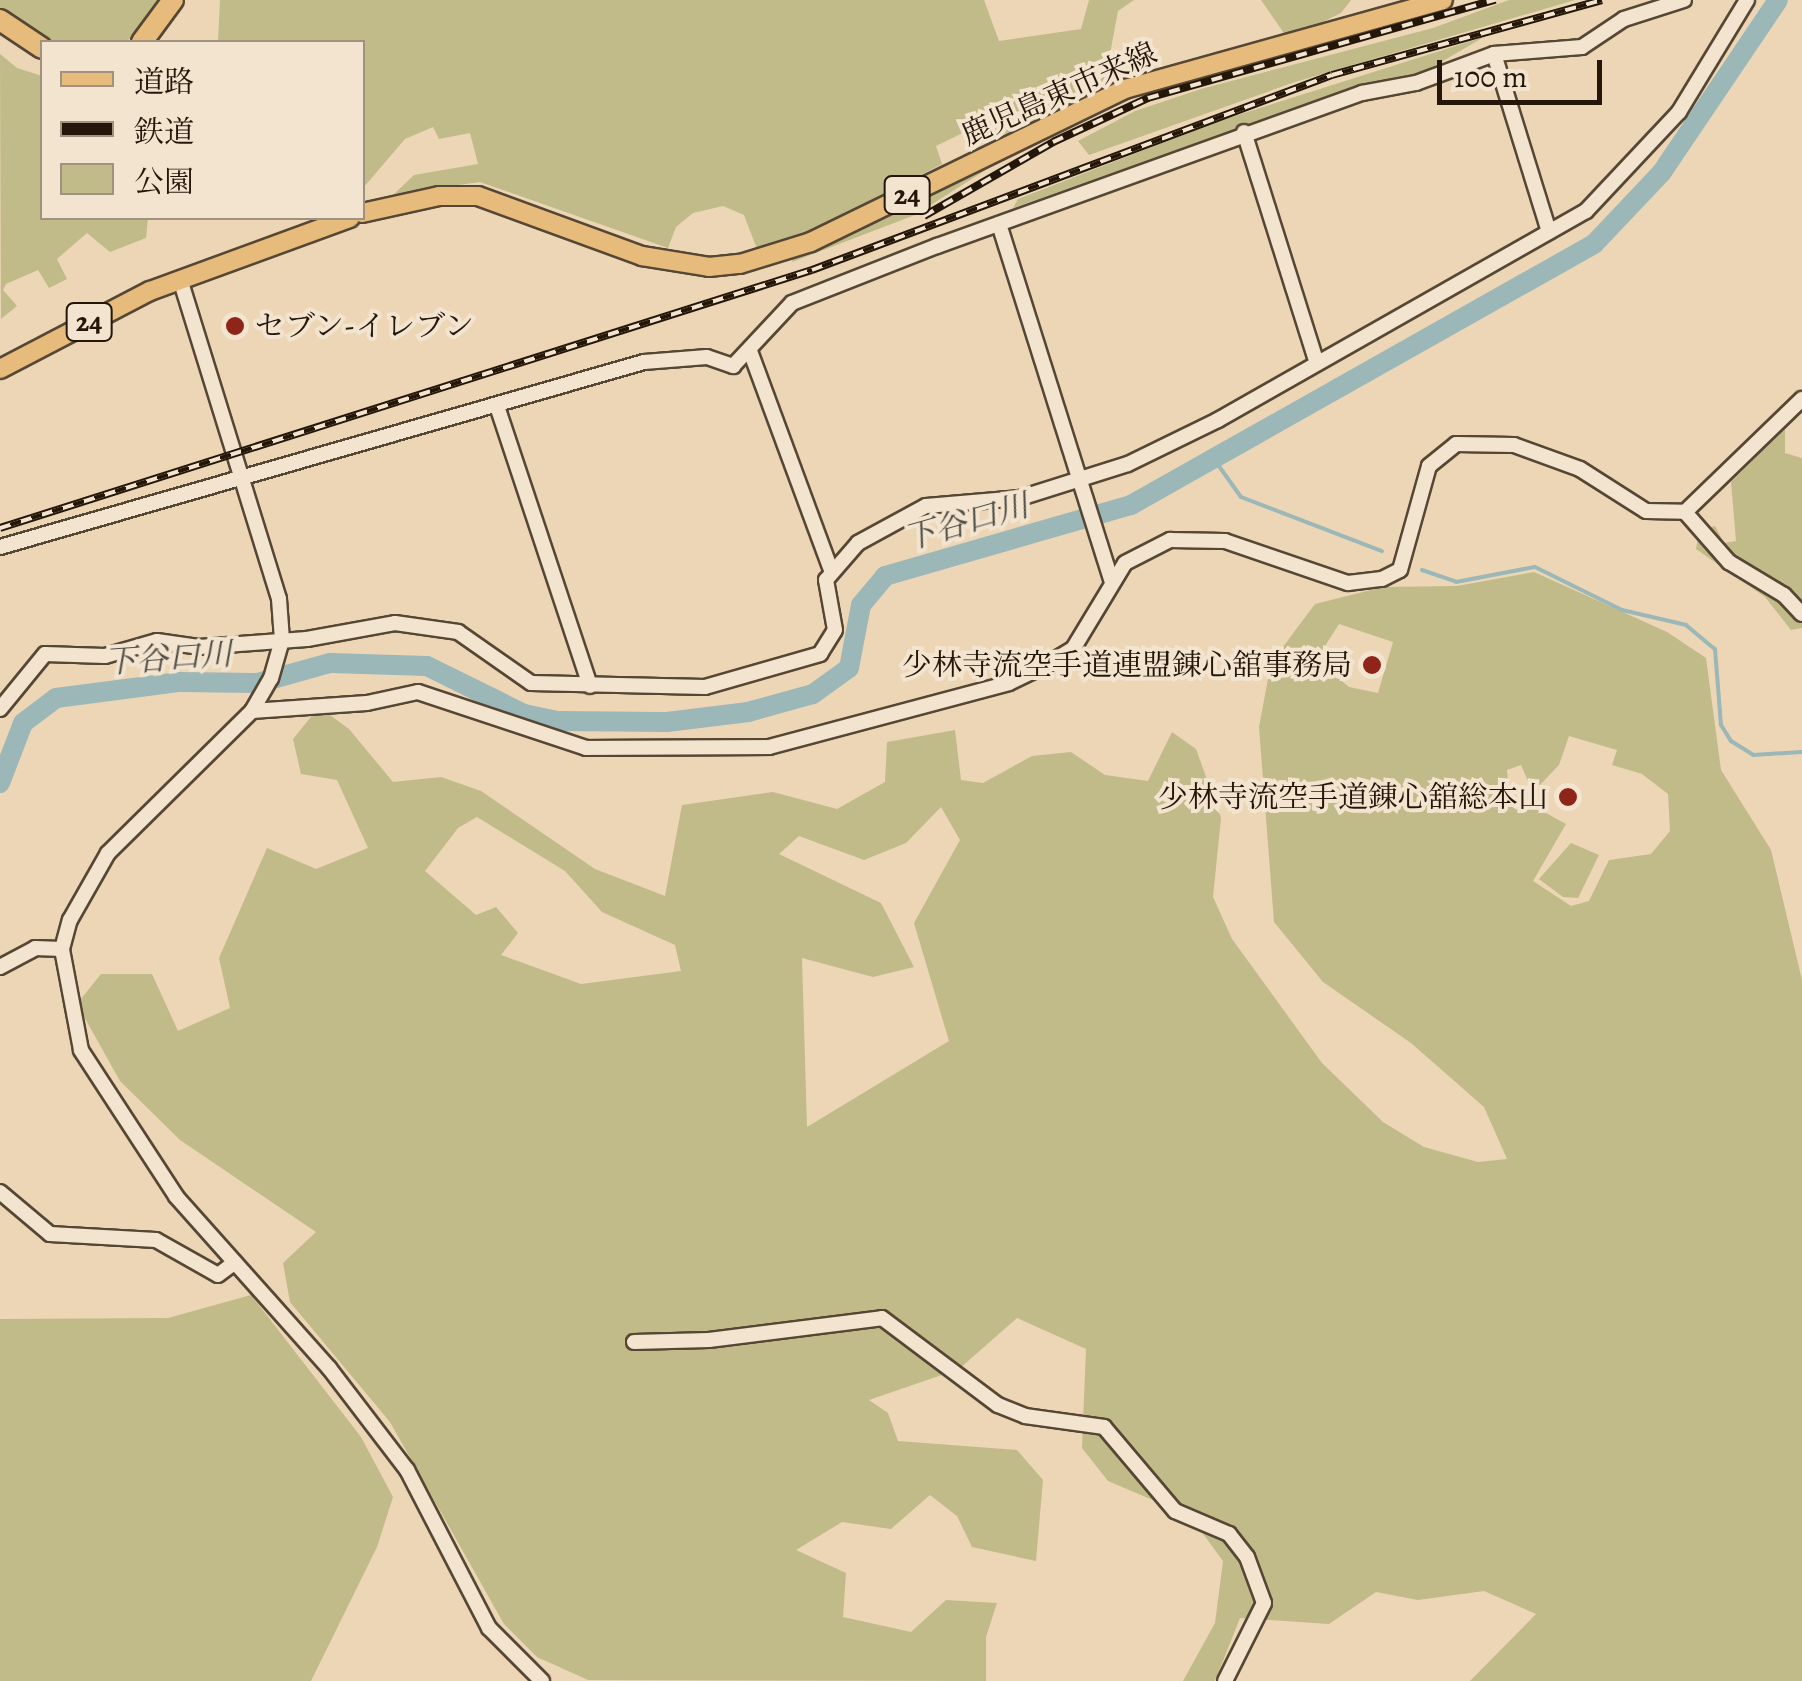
<!DOCTYPE html>
<html>
<head>
<meta charset="utf-8">
<style>
  body { margin:0 }
  #map { position:relative; width:1802px; height:1681px; overflow:hidden; background:#ecd6b6; font-family:Alegreya,"Noto Serif JP",serif }
  div>[style] { position:absolute }
  [style*='--x'] { left:calc(var(--x)*1px); top:calc(var(--y)*1px); width:calc(var(--w)*1px); rotate:calc(var(--a)*1deg) }
  .green>* { inset:0; background:#c0bb88 }
  .stream>* { height:4px; margin:-2px; padding:0 2px; transform-origin:2px; border-radius:2px; background:#9cb7b8 }
  .river>* { height:20px; margin:-10px; padding:0 10px; transform-origin:10px; border-radius:10px; background:#9cb7b8 }
  .roads { filter:drop-shadow(2px 0 #564734) drop-shadow(-2px 0 #564734) drop-shadow(0 2px #564734) drop-shadow(0 -2px #564734) }
  .minor>* { height:14px; margin:-7px; padding:0 7px; transform-origin:7px; border-radius:7px; background:#f3e4d0 }
  .major>* { height:18px; margin:-9px; padding:0 9px; transform-origin:9px; border-radius:9px; background:#e6bb7b }
  .highway>* { height:20px; margin:-10px; padding:0 10px; transform-origin:10px; border-radius:10px; background:#e6bb7b }
  .rail>* { height:8px; margin-top:-4px; transform-origin:0; background:repeating-linear-gradient(90deg,#f3e4d0 0 11px,#241709 0 22px); box-sizing:border-box; border-block:2px solid #241709 }
  .dots>* { width:28px; height:28px; translate:-50% -50%; box-sizing:border-box; border:5px solid #f3e4d0; border-radius:50% }
  span { translate:-50% -50%; white-space:nowrap; text-align:center; line-height:1.15; -webkit-text-stroke:8px #f3e4d0; paint-order:stroke }
  .shield-label span { padding:2px 8px; background:#f3e4d0; border:2px solid; border-radius:8px; -webkit-text-stroke-width:0 }
  .shield-label { font-size:28px; color:#241709; font-weight:700 }
  .street-label { font-size:30px; color:#241709 }
  .poi-label { font-size:30px; color:#241709 }
  .left { translate:0 -50%; text-align:left }
  .right { translate:-100% -50%; text-align:right }
  .water-label { font-size:32px; color:#4e4f46; font-style:italic }
  .legend { position:absolute; left:40px; top:40px; width:325px; height:180px; box-sizing:border-box; background:#f3e4d0; border:2px solid #a09280; margin:0; padding:12px 18px; list-style:none; font-size:30px; color:#241709 }
  .legend li { display:flex; align-items:center; gap:20px; height:50px }
  .legend b { width:50px; border:2px solid #a09280 }
  .scale { position:absolute; left:1437px; top:60px; width:165px; height:45px; box-sizing:border-box; border:5px solid #241709; border-top:0; padding-left:12px; font-size:30px; line-height:35px; white-space:nowrap; color:#241709; -webkit-text-stroke:8px #f3e4d0; paint-order:stroke }
</style>
</head>
<body>
<div id="map">
  <div class="green">
    <i style="clip-path:polygon(0 0,163px 0,147px 27px,125px 42px,56px 42px,0 10px)"></i>
    <i style="clip-path:polygon(220px 0,984px 0,999px 41px,1081px 29px,1089px 0,1134px 0,1118px 11px,1104px 86px,992px 140px,979px 125px,936px 146px,942px 164px,812px 231px,757px 249px,744px 215px,723px 206px,693px 213px,676px 227px,668px 248px,480px 182px,394px 194px,414px 175px,478px 164px,470px 133px,439px 139px,433px 127px,405px 139px,363px 188px,362px 42px,218px 42px)"></i>
    <i style="clip-path:polygon(1261px 0,1351px 0,1341px 13px,1288px 39px)"></i>
    <i style="clip-path:polygon(1509px 0,1575px 0,1295px 82px,1089px 155px,1078px 141px,1135px 111px,1201px 89px,1433px 28px)"></i>
    <i style="clip-path:polygon(1484px 37px,1419px 75px,1337px 93px,1013px 208px,1018px 199px,1219px 121px)"></i>
    <i style="clip-path:polygon(0 54px,17px 68px,42px 76px,42px 218px,148px 218px,146px 238px,110px 252px,87px 233px,57px 259px,67px 279px,49px 288px,38px 270px,6px 284px,3px 290px,17px 306px,1px 319px)"></i>
    <i style="clip-path:polygon(1003px 159px,915px 215px,792px 262px,793px 258px)"></i>
    <i style="clip-path:polygon(1785px 429px,1785px 453px,1802px 458px,1802px 628px,1791px 630px,1765px 597px,1696px 549px,1699px 531px,1715px 526px,1724px 543px,1736px 541px,1731px 482px)"></i>
    <i style="clip-path:polygon(evenodd,1534px 572px,1667px 632px,1706px 658px,1721px 770px,1771px 850px,1802px 980px,1802px 1681px,1470px 1681px,1536px 1614px,1484px 1591px,1418px 1600px,1376px 1592px,1329px 1624px,1240px 1618px,1215px 1681px,1183px 1681px,1215px 1623px,1223px 1561px,1190px 1516px,1108px 1481px,1082px 1448px,1086px 1349px,1017px 1318px,959px 1369px,869px 1400px,888px 1413px,898px 1441px,1017px 1450px,1043px 1480px,1036px 1561px,972px 1547px,957px 1516px,930px 1495px,891px 1529px,842px 1522px,796px 1550px,846px 1573px,843px 1617px,911px 1632px,946px 1600px,997px 1603px,986px 1637px,986px 1681px,588px 1680px,537px 1657px,504px 1624px,390px 1422px,290px 1302px,283px 1263px,316px 1232px,180px 1140px,120px 1081px,77px 1004px,101px 974px,152px 974px,178px 1031px,230px 1008px,219px 958px,267px 848px,316px 869px,368px 848px,337px 780px,301px 774px,293px 739px,319px 707px,349px 729px,393px 782px,441px 777px,481px 791px,595px 869px,665px 896px,682px 805px,773px 792px,837px 809px,885px 782px,887px 742px,955px 730px,961px 780px,983px 783px,1032px 756px,1071px 752px,1105px 775px,1148px 781px,1172px 732px,1196px 749px,1221px 818px,1213px 897px,1232px 939px,1322px 1063px,1383px 1122px,1424px 1147px,1478px 1162px,1507px 1159px,1484px 1107px,1411px 1043px,1323px 982px,1274px 922px,1259px 727px,1271px 663px,1315px 604px,1383px 587px,1457px 586px,1534px 572px,1339px 624px,1393px 642px,1378px 693px,1349px 687px,1316px 660px,1339px 624px,1534px 572px,1569px 736px,1617px 750px,1612px 765px,1642px 774px,1668px 794px,1670px 831px,1651px 854px,1609px 860px,1589px 901px,1571px 906px,1533px 881px,1566px 824px,1509px 793px,1507px 770px,1521px 765px,1533px 792px,1559px 765px,1569px 736px,1534px 572px,941px 807px,960px 840px,914px 923px,949px 1041px,807px 1127px,802px 958px,873px 977px,914px 967px,881px 903px,779px 854px,799px 836px,864px 860px,906px 843px,941px 807px,1534px 572px,477px 817px,565px 871px,602px 912px,675px 945px,681px 971px,581px 984px,501px 955px,518px 933px,496px 907px,476px 915px,425px 871px,458px 828px,477px 817px)"></i>
    <i style="clip-path:polygon(1571px 843px,1599px 855px,1578px 898px,1563px 897px,1539px 879px)"></i>
    <i style="clip-path:polygon(251px 1295px,361px 1437px,393px 1497px,377px 1547px,311px 1681px,0 1681px,0 1319px,168px 1318px)"></i>
  </div>
  <div class="stream">
    <i style="--x:1216;--y:462;--w:43;--a:54.5"></i>
    <i style="--x:1241;--y:497;--w:151;--a:21"></i>
    <i style="--x:1422;--y:570;--w:36;--a:19"></i>
    <i style="--x:1456;--y:582;--w:80;--a:-10.8"></i>
    <i style="--x:1535;--y:567;--w:97;--a:26.3"></i>
    <i style="--x:1622;--y:610;--w:66;--a:13.2"></i>
    <i style="--x:1686;--y:625;--w:38;--a:40"></i>
    <i style="--x:1715;--y:649;--w:76;--a:85.5"></i>
    <i style="--x:1721;--y:725;--w:19;--a:58"></i>
    <i style="--x:1731;--y:741;--w:26;--a:32"></i>
    <i style="--x:1753;--y:755;--w:49;--a:-3.5"></i>
  </div>
  <div class="river">
    <i style="--x:0;--y:783;--w:64;--a:-69"></i>
    <i style="--x:23;--y:723;--w:41;--a:-37.1"></i>
    <i style="--x:56;--y:698;--w:125;--a:-7.4"></i>
    <i style="--x:180;--y:682;--w:78;--a:0.7"></i>
    <i style="--x:258;--y:683;--w:75;--a:-15.5"></i>
    <i style="--x:330;--y:663;--w:97;--a:1.8"></i>
    <i style="--x:427;--y:666;--w:108;--a:26.3"></i>
    <i style="--x:524;--y:714;--w:33;--a:12"></i>
    <i style="--x:556;--y:721;--w:111;--a:0.5"></i>
    <i style="--x:667;--y:722;--w:82;--a:-7"></i>
    <i style="--x:748;--y:712;--w:67;--a:-15.5"></i>
    <i style="--x:813;--y:694;--w:44;--a:-35.8"></i>
    <i style="--x:849;--y:668;--w:64;--a:-79.2"></i>
    <i style="--x:861;--y:605;--w:38;--a:-50"></i>
    <i style="--x:885;--y:576;--w:256;--a:-16.1"></i>
    <i style="--x:1131;--y:505;--w:531;--a:-29.41"></i>
    <i style="--x:1594;--y:244;--w:99;--a:-46.6"></i>
    <i style="--x:1662;--y:172;--w:207;--a:-56"></i>
  </div>
  <div class="roads">
    <div class="minor">
      <i style="--x:1494;--y:54;--w:186;--a:72.8"></i>
      <i style="--x:1244;--y:132;--w:239;--a:72.5"></i>
      <i style="--x:999;--y:224;--w:373;--a:72.5"></i>
      <i style="--x:180;--y:279;--w:335;--a:72.8"></i>
      <i style="--x:279;--y:599;--w:41;--a:85.8"></i>
      <i style="--x:282;--y:640;--w:40;--a:106"></i>
      <i style="--x:271;--y:678;--w:38;--a:120"></i>
      <i style="--x:750;--y:351;--w:233;--a:69.7"></i>
      <i style="--x:497;--y:406;--w:295;--a:71.6"></i>
      <i style="--x:1685;--y:512;--w:67;--a:48.7"></i>
      <i style="--x:1729;--y:562;--w:64;--a:31"></i>
      <i style="--x:1784;--y:595;--w:26;--a:47"></i>
      <i style="--x:0;--y:547;--w:670;--a:-16.03"></i>
      <i style="--x:644;--y:362;--w:63;--a:-4.5"></i>
      <i style="--x:707;--y:357;--w:28;--a:19"></i>
      <i style="--x:733;--y:366;--w:86;--a:-46.9"></i>
      <i style="--x:792;--y:303;--w:156;--a:-21.5"></i>
      <i style="--x:937;--y:246;--w:452;--a:-19.8"></i>
      <i style="--x:1362;--y:93;--w:55;--a:-10.5"></i>
      <i style="--x:1416;--y:83;--w:83;--a:-20.4"></i>
      <i style="--x:1494;--y:54;--w:88;--a:-4.5"></i>
      <i style="--x:1582;--y:47;--w:50;--a:-33.7"></i>
      <i style="--x:1624;--y:19;--w:63;--a:-17.6"></i>
      <i style="--x:0;--y:709;--w:71;--a:-50.7"></i>
      <i style="--x:45;--y:654;--w:60;--a:1.9"></i>
      <i style="--x:105;--y:656;--w:54;--a:-16.1"></i>
      <i style="--x:157;--y:641;--w:42;--a:8.1"></i>
      <i style="--x:199;--y:647;--w:108;--a:-4.2"></i>
      <i style="--x:307;--y:639;--w:89;--a:-10.3"></i>
      <i style="--x:395;--y:623;--w:64;--a:8.1"></i>
      <i style="--x:458;--y:632;--w:89;--a:34.9"></i>
      <i style="--x:531;--y:683;--w:174;--a:1.3"></i>
      <i style="--x:705;--y:687;--w:120;--a:-16"></i>
      <i style="--x:820;--y:654;--w:28;--a:-58"></i>
      <i style="--x:835;--y:630;--w:51;--a:-100.2"></i>
      <i style="--x:826;--y:580;--w:49;--a:-49.1"></i>
      <i style="--x:858;--y:543;--w:77;--a:-28.6"></i>
      <i style="--x:926;--y:506;--w:94;--a:-4.9"></i>
      <i style="--x:1020;--y:498;--w:113;--a:-17.5"></i>
      <i style="--x:1128;--y:464;--w:100;--a:-26.1"></i>
      <i style="--x:1218;--y:420;--w:423;--a:-29.6"></i>
      <i style="--x:1586;--y:211;--w:136;--a:-46.8"></i>
      <i style="--x:1679;--y:112;--w:131;--a:-58.7"></i>
      <i style="--x:0;--y:967;--w:40;--a:-28"></i>
      <i style="--x:35;--y:948;--w:27;--a:2"></i>
      <i style="--x:0;--y:1192;--w:65;--a:40"></i>
      <i style="--x:50;--y:1234;--w:106;--a:3.2"></i>
      <i style="--x:156;--y:1240;--w:71;--a:29.4"></i>
      <i style="--x:218;--y:1275;--w:21;--a:-37"></i>
      <i style="--x:634;--y:1342;--w:75;--a:-1.5"></i>
      <i style="--x:709;--y:1340;--w:174;--a:-7.2"></i>
      <i style="--x:882;--y:1318;--w:145;--a:36.9"></i>
      <i style="--x:998;--y:1405;--w:29;--a:22"></i>
      <i style="--x:1025;--y:1416;--w:80;--a:7.9"></i>
      <i style="--x:1104;--y:1427;--w:110;--a:49.8"></i>
      <i style="--x:1175;--y:1511;--w:59;--a:23.1"></i>
      <i style="--x:1229;--y:1534;--w:29;--a:52"></i>
      <i style="--x:1247;--y:1557;--w:49;--a:69.7"></i>
      <i style="--x:1264;--y:1603;--w:87;--a:116.6"></i>
      <i style="--x:542;--y:1681;--w:75;--a:-135"></i>
      <i style="--x:489;--y:1628;--w:178;--a:-117.4"></i>
      <i style="--x:407;--y:1470;--w:128;--a:-127.4"></i>
      <i style="--x:329;--y:1368;--w:230;--a:-131.7"></i>
      <i style="--x:176;--y:1196;--w:174;--a:-123.1"></i>
      <i style="--x:81;--y:1050;--w:103;--a:-100.7"></i>
      <i style="--x:62;--y:949;--w:30;--a:-75"></i>
      <i style="--x:70;--y:920;--w:77;--a:-60.4"></i>
      <i style="--x:108;--y:853;--w:202;--a:-44.6"></i>
      <i style="--x:252;--y:711;--w:115;--a:-4"></i>
      <i style="--x:367;--y:703;--w:52;--a:-12.2"></i>
      <i style="--x:418;--y:692;--w:177;--a:18.4"></i>
      <i style="--x:586;--y:748;--w:183;--a:-0.3"></i>
      <i style="--x:769;--y:747;--w:248;--a:-14.9"></i>
      <i style="--x:1009;--y:683;--w:41;--a:-25.9"></i>
      <i style="--x:1046;--y:665;--w:31;--a:-31"></i>
      <i style="--x:1073;--y:649;--w:100;--a:-58.8"></i>
      <i style="--x:1125;--y:563;--w:51;--a:-27.1"></i>
      <i style="--x:1170;--y:540;--w:55;--a:1"></i>
      <i style="--x:1225;--y:541;--w:130;--a:18.9"></i>
      <i style="--x:1348;--y:583;--w:34;--a:-7"></i>
      <i style="--x:1382;--y:579;--w:20;--a:-27"></i>
      <i style="--x:1400;--y:570;--w:108;--a:-74.4"></i>
      <i style="--x:1429;--y:466;--w:35;--a:-39"></i>
      <i style="--x:1456;--y:444;--w:58;--a:1"></i>
      <i style="--x:1514;--y:445;--w:70;--a:20"></i>
      <i style="--x:1580;--y:469;--w:78;--a:32.5"></i>
      <i style="--x:1646;--y:511;--w:39;--a:1"></i>
      <i style="--x:1685;--y:512;--w:163;--a:-44"></i>
    </div>
    <div class="major">
      <i style="--x:362;--y:213;--w:79;--a:-12.4"></i>
      <i style="--x:439;--y:196;--w:39;--a:0"></i>
      <i style="--x:478;--y:196;--w:175;--a:20.1"></i>
      <i style="--x:642;--y:256;--w:68;--a:9.3"></i>
      <i style="--x:709;--y:267;--w:31;--a:-6"></i>
      <i style="--x:740;--y:264;--w:74;--a:-17.2"></i>
      <i style="--x:811;--y:242;--w:349;--a:-26"></i>
      <i style="--x:1125;--y:89;--w:330;--a:-15.6"></i>
      <i style="--x:0;--y:369;--w:169;--a:-27.5"></i>
      <i style="--x:150;--y:291;--w:213;--a:-20.1"></i>
    </div>
    <div class="highway">
      <i style="--x:0;--y:20;--w:50;--a:33.7"></i>
      <i style="--x:142;--y:42;--w:52;--a:-53.6"></i>
    </div>
  </div>
  <div class="rail">
    <i style="--x:924;--y:216;--w:149;--a:-29.8"></i>
    <i style="--x:1053;--y:142;--w:105;--a:-24.9"></i>
    <i style="--x:1148;--y:98;--w:361;--a:-15.8"></i>
    <i style="--x:0;--y:528;--w:852;--a:-17.63"></i>
    <i style="--x:812;--y:270;--w:555;--a:-20.56"></i>
    <i style="--x:1332;--y:75;--w:280;--a:-15.5"></i>
  </div>
  <div class="dots">
    <i style="left:235px;top:326px;background:#8f2418"></i>
    <i style="left:1372px;top:665px;background:#8f2418"></i>
    <i style="left:1568px;top:797px;background:#8f2418"></i>
  </div>
  <div class="shield-label">
    <span style="left:907px;top:195px">24</span>
    <span style="left:89px;top:322px">24</span>
  </div>
  <div class="street-label">
    <span style="left:1059px;top:94px;rotate:-24deg">鹿児島東市来線</span>
  </div>
  <div class="poi-label">
    <span class="left" style="left:255px;top:326px">セブン-イレブン</span>
    <span class="right" style="left:1352px;top:665px">少林寺流空手道連盟錬心舘事務局</span>
    <span class="right" style="left:1548px;top:797px">少林寺流空手道錬心舘総本山</span>
  </div>
  <div class="water-label">
    <span style="left:966px;top:522px;rotate:-16deg">下谷口川</span>
    <span style="left:168px;top:658px;rotate:-4deg">下谷口川</span>
  </div>
  <ul class="legend">
  <li><b style="height:12px;background:#e6bb7b"></b>道路</li>
  <li><b style="height:12px;background:#241709"></b>鉄道</li>
  <li><b style="height:28px;background:#c0bb88"></b>公園</li>
  </ul>
  <div class="scale">100 m</div>
</div>
</body>
</html>
